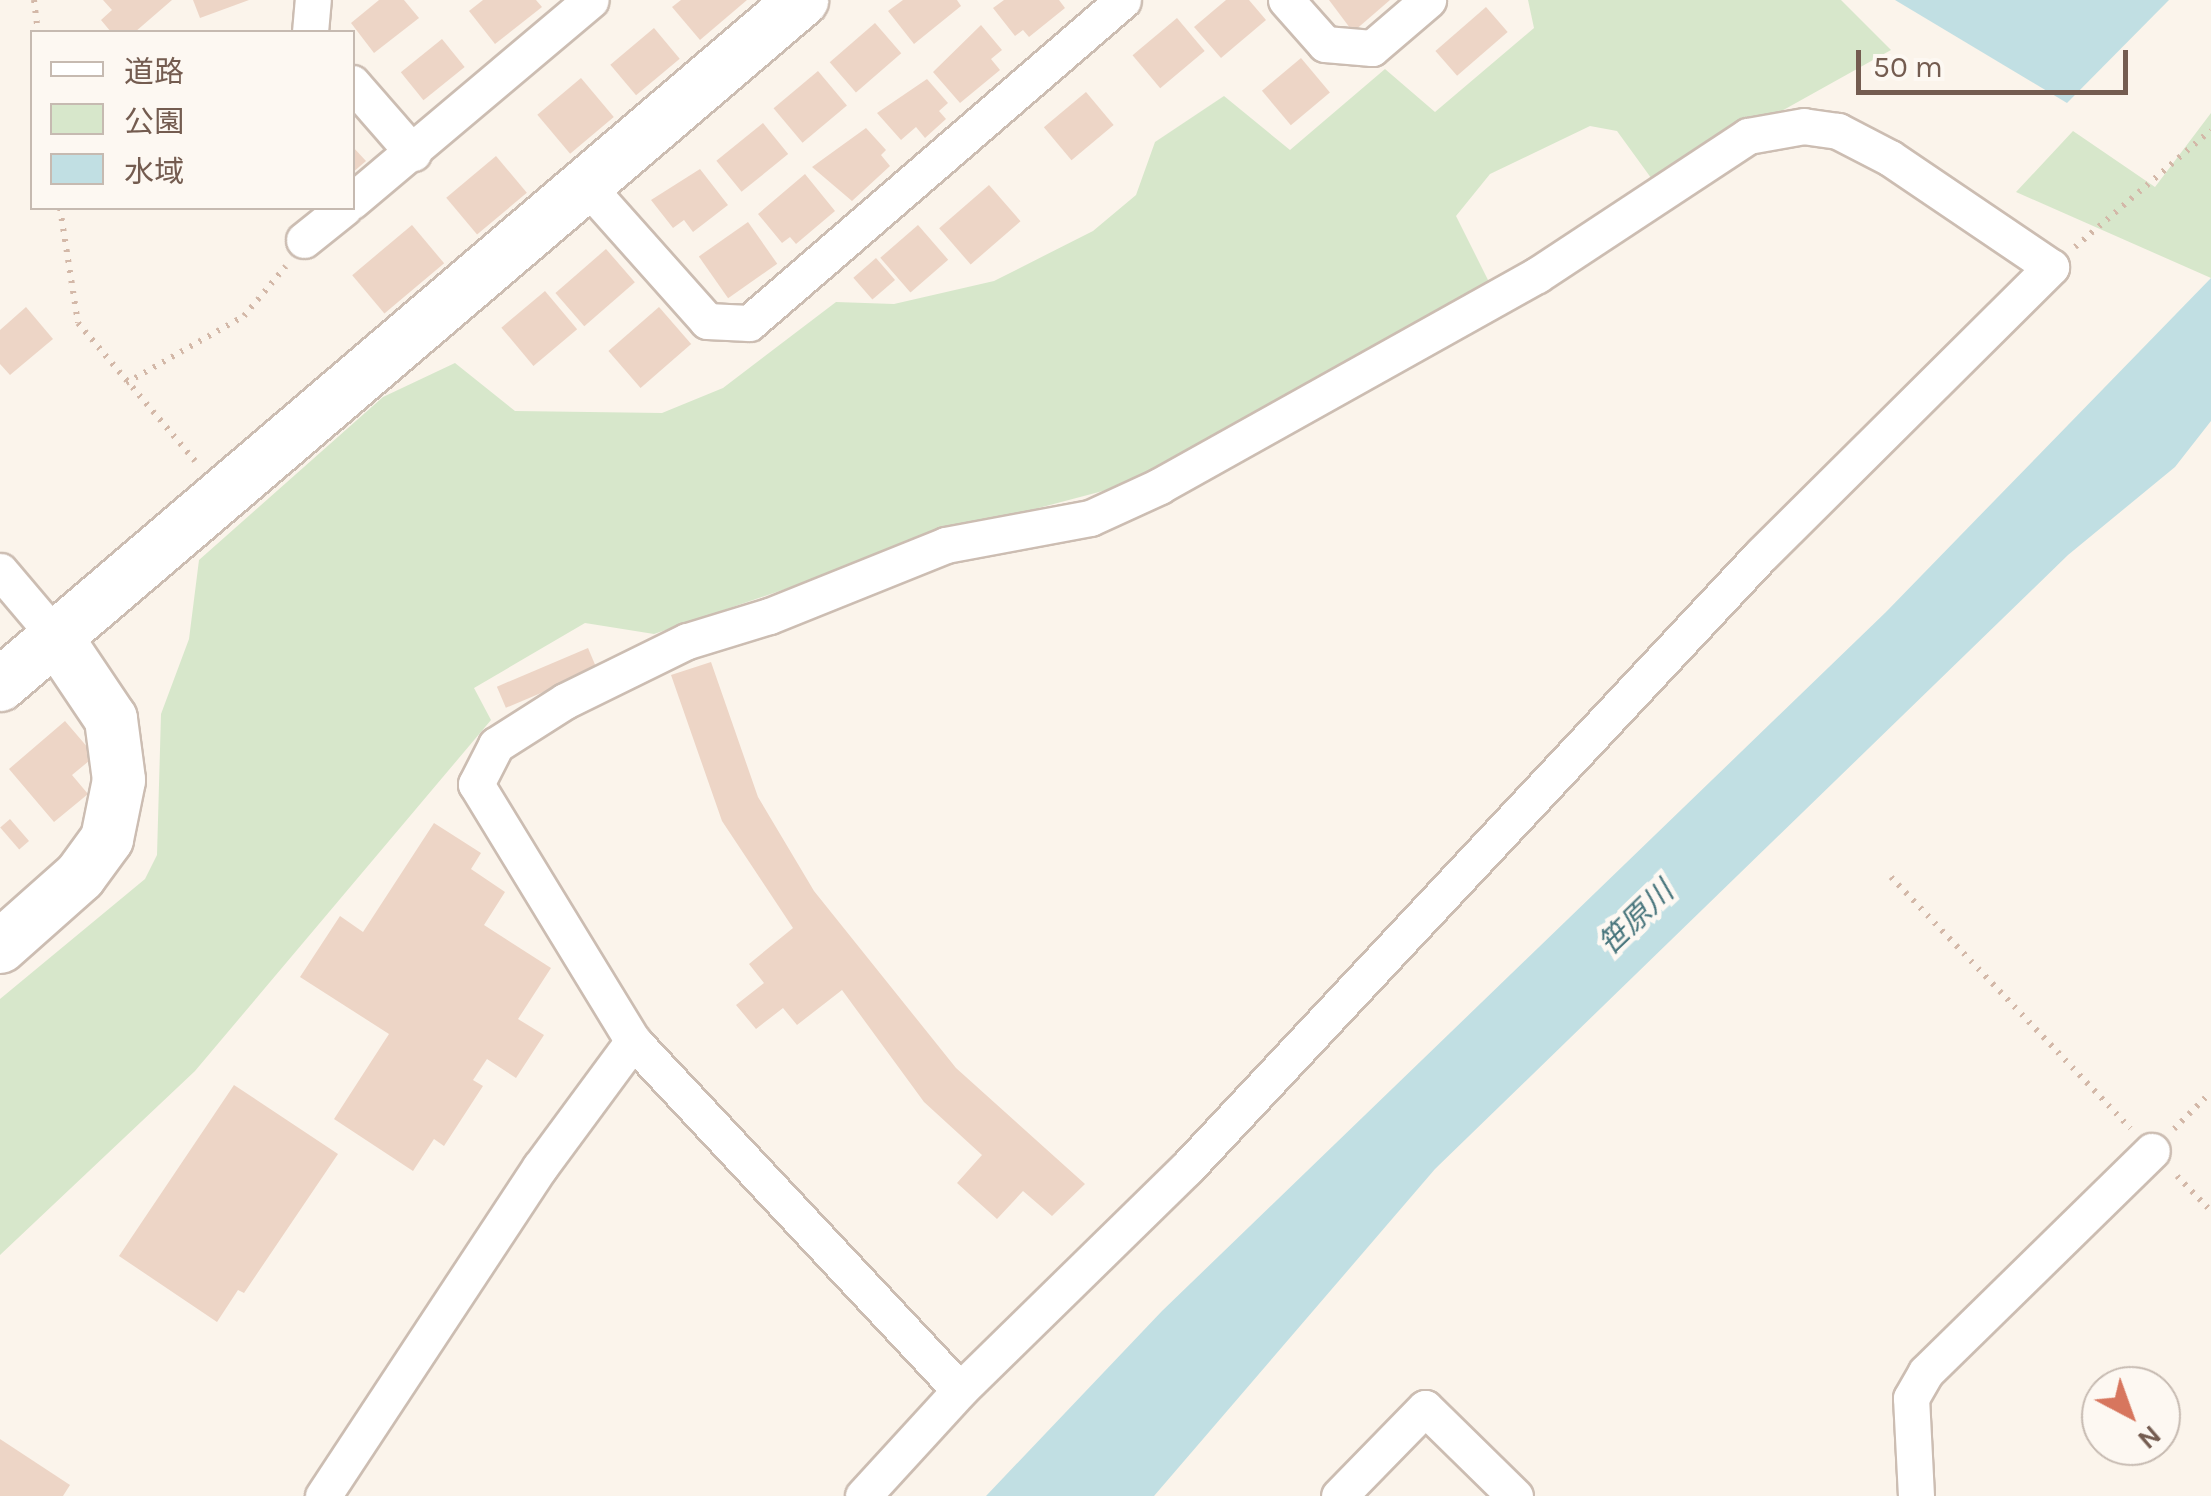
<!DOCTYPE html>
<html>
<head>
<meta charset="utf-8">
<style>
  body { margin:0 }
  #map { position:relative; width:2211px; height:1496px; overflow:hidden; background:#fbf4eb; font-family:Karla,"Noto Sans JP",sans-serif }
  div>[style] { position:absolute }
  [style*='--x'] { left:calc(var(--x)*1px); top:calc(var(--y)*1px); width:calc(var(--w)*1px); rotate:calc(var(--a)*1deg) }
  .green>* { inset:0; background:#d7e7cb }
  .water>* { inset:0; background:#c1dfe3 }
  .building>* { inset:0; background:#edd5c6; transform-origin:0 0 }
  .path>* { height:6px; margin-top:-3px; transform-origin:0; background:repeating-linear-gradient(90deg,#d3b8a8 0 2.5px,transparent 0 10.5px) }
  .roads { filter:drop-shadow(2px 0 #ccbdb2) drop-shadow(-2px 0 #ccbdb2) drop-shadow(0 2px #ccbdb2) drop-shadow(0 -2px #ccbdb2) }
  .street>* { height:35px; margin:-17.5px; padding:0 17.5px; transform-origin:17.5px; border-radius:17.5px; background:#fff }
  .secondary>* { height:52px; margin:-26px; padding:0 26px; transform-origin:26px; border-radius:26px; background:#fff }
  span { translate:-50% -50%; white-space:nowrap; text-align:center; line-height:1.15; -webkit-text-stroke:9px #fdf8f2; paint-order:stroke }
  .water-label { font-size:30px; color:#49767d; font-style:italic }
  .legend { position:absolute; left:30px; top:30px; width:325px; height:180px; box-sizing:border-box; background:#fdf8f2; border:2px solid #c6bab1; margin:0; padding:12px 18px; list-style:none; font-size:30px; color:#745c50 }
  .legend li { display:flex; align-items:center; gap:20px; height:50px }
  .legend b { width:50px; border:2px solid #c6bab1 }
  .north { position:absolute; left:2081px; top:1366px; width:100px; height:100px; box-sizing:border-box; background:#fdf8f2; border:2px solid #c6bab1; border-radius:50%; rotate:139deg; font-size:28px; font-weight:700; line-height:40px; text-align:center; color:#745c50 }
  .north::after { content:''; display:block; margin:auto; width:35px; height:45px; background:#d7765e; clip-path:polygon(50% 0,100% 100%,50% 72%,0 100%) }
  .scale { position:absolute; left:1856px; top:50px; width:272px; height:45px; box-sizing:border-box; border:5px solid #745c50; border-top:0; padding-left:12px; font-size:30px; line-height:35px; white-space:nowrap; color:#745c50; -webkit-text-stroke:8px #fdf8f2; paint-order:stroke }
</style>
</head>
<body>
<div id="map">
  <div class="green">
    <i style="clip-path:polygon(1528px 0,1841px 0,1891px 50px,1654px 182px,1617px 131px,1590px 126px,1490px 174px,1456px 216px,1489px 282px,1133px 483px,963px 528px,654px 634px,585px 623px,474px 688px,491px 720px,195px 1071px,0 1255px,0 999px,145px 879px,157px 855px,161px 714px,189px 639px,199px 560px,383px 397px,455px 363px,515px 411px,662px 413px,723px 388px,836px 302px,894px 304px,994px 281px,1093px 231px,1136px 195px,1155px 142px,1224px 96px,1290px 150px,1385px 69px,1435px 112px,1534px 28px)"></i>
    <i style="clip-path:polygon(2211px 113px,2211px 278px,2016px 192px,2073px 131px,2155px 187px)"></i>
  </div>
  <div class="water">
    <i style="clip-path:polygon(1895px 0,2169px 0,2067px 103px)"></i>
    <i style="clip-path:polygon(2211px 278px,2211px 421px,2175px 467px,2068px 555px,1435px 1169px,1154px 1496px,986px 1496px,1162px 1311px,1886px 612px)"></i>
  </div>
  <div class="building">
    <i style="clip-path:polygon(103px 0,172px 0,135px 32px,111px 32px,101px 20px,112px 10px)"></i>
    <i style="clip-path:polygon(193px 0,249px 0,200px 18px)"></i>
    <i style="clip-path:polygon(379px 0,404px 0,419px 18px,374px 53px,351px 23px)"></i>
    <i style="clip-path:polygon(483px 0,536px 0,542px 7px,495px 44px,469px 11px)"></i>
    <i style="clip-path:polygon(681px 0,747px 0,700px 40px,672px 7px)"></i>
    <i style="clip-path:polygon(903px 0,957px 0,961px 6px,914px 44px,888px 11px)"></i>
    <i style="clip-path:polygon(1004px 0,1059px 0,1065px 8px,1029px 37px,1023px 30px,1015px 36px,993px 8px)"></i>
    <i style="clip-path:polygon(1226px 0,1249px 0,1266px 20px,1221px 58px,1194px 27px)"></i>
    <i style="clip-path:polygon(1329px 0,1390px 0,1353px 32px)"></i>
    <i style="left:1486px;top:7px;width:33px;height:67px;rotate:49deg"></i>
    <i style="left:1177px;top:18px;width:43px;height:58px;rotate:50deg"></i>
    <i style="left:875px;top:23px;width:40px;height:60px;rotate:49deg"></i>
    <i style="clip-path:polygon(981px 25px,1002px 50px,991px 59px,1000px 70px,960px 103px,933px 72px)"></i>
    <i style="left:654px;top:28px;width:40px;height:57px;rotate:50deg"></i>
    <i style="left:442px;top:39px;width:36px;height:53px;rotate:51deg"></i>
    <i style="left:1301px;top:58px;width:45px;height:51px;rotate:50deg"></i>
    <i style="left:818px;top:71px;width:45px;height:58px;rotate:50deg"></i>
    <i style="left:581px;top:78px;width:51px;height:57px;rotate:50deg"></i>
    <i style="clip-path:polygon(927px 79px,948px 103px,939px 111px,946px 119px,925px 138px,916px 127px,901px 140px,877px 113px)"></i>
    <i style="left:1086px;top:92px;width:43px;height:55px;rotate:50deg"></i>
    <i style="left:763px;top:123px;width:40px;height:60px;rotate:51deg"></i>
    <i style="clip-path:polygon(866px 128px,886px 150px,881px 155px,890px 166px,852px 201px,812px 167px)"></i>
    <i style="clip-path:polygon(352px 146px,366px 161px,352px 173px)"></i>
    <i style="left:496px;top:156px;width:48px;height:65px;rotate:50deg"></i>
    <i style="clip-path:polygon(700px 169px,728px 205px,693px 232px,684px 220px,673px 228px,651px 200px)"></i>
    <i style="clip-path:polygon(805px 174px,835px 211px,796px 244px,790px 237px,782px 243px,758px 214px)"></i>
    <i style="left:989px;top:185px;width:48px;height:66px;rotate:49deg"></i>
    <i style="left:748px;top:222px;width:51px;height:60px;rotate:55deg"></i>
    <i style="left:412px;top:225px;width:50px;height:78px;rotate:50deg"></i>
    <i style="left:918px;top:225px;width:46px;height:50px;rotate:49deg"></i>
    <i style="left:606px;top:249px;width:44px;height:67px;rotate:49deg"></i>
    <i style="left:876px;top:258px;width:29px;height:30px;rotate:49deg"></i>
    <i style="left:545px;top:291px;width:50px;height:57px;rotate:50deg"></i>
    <i style="clip-path:polygon(26px 307px,53px 339px,10px 375px,0 364px,0 330px)"></i>
    <i style="left:659px;top:307px;width:49px;height:67px;rotate:49deg"></i>
    <i style="left:588px;top:648px;width:23px;height:99px;rotate:67deg"></i>
    <i style="clip-path:polygon(711px 662px,758px 797px,814px 891px,956px 1068px,1085px 1184px,1052px 1216px,1023px 1191px,997px 1219px,957px 1183px,982px 1155px,924px 1102px,842px 990px,797px 1025px,783px 1008px,756px 1029px,736px 1005px,764px 983px,749px 964px,793px 928px,722px 821px,671px 675px)"></i>
    <i style="clip-path:polygon(65px 721px,95px 756px,72px 775px,88px 794px,54px 822px,9px 769px)"></i>
    <i style="left:10px;top:819px;width:29px;height:13px;rotate:49deg"></i>
    <i style="clip-path:polygon(434px 823px,481px 853px,471px 869px,505px 892px,484px 925px,551px 968px,518px 1019px,544px 1035px,516px 1078px,487px 1059px,473px 1080px,483px 1086px,444px 1146px,434px 1139px,413px 1171px,334px 1119px,389px 1034px,300px 977px,340px 916px,363px 932px)"></i>
    <i style="clip-path:polygon(234px 1085px,338px 1154px,244px 1293px,238px 1290px,217px 1322px,119px 1256px)"></i>
    <i style="clip-path:polygon(0 1439px,70px 1485px,63px 1496px,0 1496px)"></i>
  </div>
  <div class="path">
    <i style="--x:34;--y:0;--w:32;--a:83"></i>
    <i style="--x:60;--y:208;--w:116;--a:81.1"></i>
    <i style="--x:78;--y:323;--w:181;--a:49.7"></i>
    <i style="--x:2075;--y:247;--w:179;--a:-40.7"></i>
    <i style="--x:126;--y:383;--w:136;--a:-29.6"></i>
    <i style="--x:244;--y:316;--w:65;--a:-50"></i>
    <i style="--x:1891;--y:877;--w:347;--a:46.4"></i>
    <i style="--x:2174;--y:1129;--w:52;--a:-45"></i>
    <i style="--x:2177;--y:1176;--w:49;--a:45.8"></i>
  </div>
  <div class="roads">
    <div class="street">
      <i style="--x:1286;--y:0;--w:59;--a:48.4"></i>
      <i style="--x:1325;--y:44;--w:47;--a:4.9"></i>
      <i style="--x:1372;--y:48;--w:74;--a:-40.6"></i>
      <i style="--x:310;--y:32;--w:32;--a:-85"></i>
      <i style="--x:352;--y:83;--w:93;--a:48.9"></i>
      <i style="--x:586;--y:185;--w:182;--a:48.3"></i>
      <i style="--x:707;--y:321;--w:42;--a:2.7"></i>
      <i style="--x:749;--y:323;--w:494;--a:-40.8"></i>
      <i style="--x:352;--y:201;--w:312;--a:-40.1"></i>
      <i style="--x:304;--y:240;--w:51;--a:-38.7"></i>
      <i style="--x:0;--y:571;--w:87;--a:49.7"></i>
      <i style="--x:323;--y:1496;--w:394;--a:-56.6"></i>
      <i style="--x:540;--y:1167;--w:157;--a:-53.6"></i>
      <i style="--x:863;--y:1496;--w:144;--a:-47.5"></i>
      <i style="--x:960;--y:1390;--w:316;--a:-44.4"></i>
      <i style="--x:1186;--y:1169;--w:841;--a:-46.88"></i>
      <i style="--x:1761;--y:555;--w:409;--a:-44.8"></i>
      <i style="--x:2051;--y:267;--w:194;--a:-145.9"></i>
      <i style="--x:1890;--y:158;--w:59;--a:-152.6"></i>
      <i style="--x:1838;--y:131;--w:34;--a:-172"></i>
      <i style="--x:1804;--y:126;--w:57;--a:169.9"></i>
      <i style="--x:1748;--y:136;--w:253;--a:146.6"></i>
      <i style="--x:1537;--y:275;--w:432;--a:150.8"></i>
      <i style="--x:1160;--y:486;--w:77;--a:155.4"></i>
      <i style="--x:1090;--y:518;--w:147;--a:169.4"></i>
      <i style="--x:946;--y:545;--w:191;--a:158.1"></i>
      <i style="--x:769;--y:616;--w:86;--a:163"></i>
      <i style="--x:687;--y:641;--w:136;--a:153.8"></i>
      <i style="--x:565;--y:701;--w:82;--a:147.5"></i>
      <i style="--x:496;--y:745;--w:44;--a:117.1"></i>
      <i style="--x:476;--y:784;--w:301;--a:58.6"></i>
      <i style="--x:633;--y:1041;--w:478;--a:46.9"></i>
      <i style="--x:1339;--y:1496;--w:123;--a:-45.7"></i>
      <i style="--x:1425;--y:1408;--w:126;--a:44.4"></i>
      <i style="--x:1916;--y:1496;--w:98;--a:-92.9"></i>
      <i style="--x:1911;--y:1398;--w:30;--a:-60"></i>
      <i style="--x:1926;--y:1372;--w:316;--a:-44.4"></i>
    </div>
    <div class="secondary">
      <i style="--x:0;--y:685;--w:1055;--a:-40.5"></i>
      <i style="--x:0;--y:947;--w:107;--a:-41.6"></i>
      <i style="--x:80;--y:876;--w:46;--a:-53.9"></i>
      <i style="--x:107;--y:839;--w:60;--a:-78.5"></i>
      <i style="--x:119;--y:780;--w:62;--a:-97.5"></i>
      <i style="--x:111;--y:719;--w:99;--a:-123.9"></i>
    </div>
  </div>
  <div class="water-label">
    <span style="left:1636px;top:918px;rotate:-44deg">笹原川</span>
  </div>
  <ul class="legend">
  <li><b style="height:12px;background:#fff"></b>道路</li>
  <li><b style="height:28px;background:#d7e7cb"></b>公園</li>
  <li><b style="height:28px;background:#c1dfe3"></b>水域</li>
  </ul>
  <div class="north">N</div>
  <div class="scale">50 m</div>
</div>
</body>
</html>
